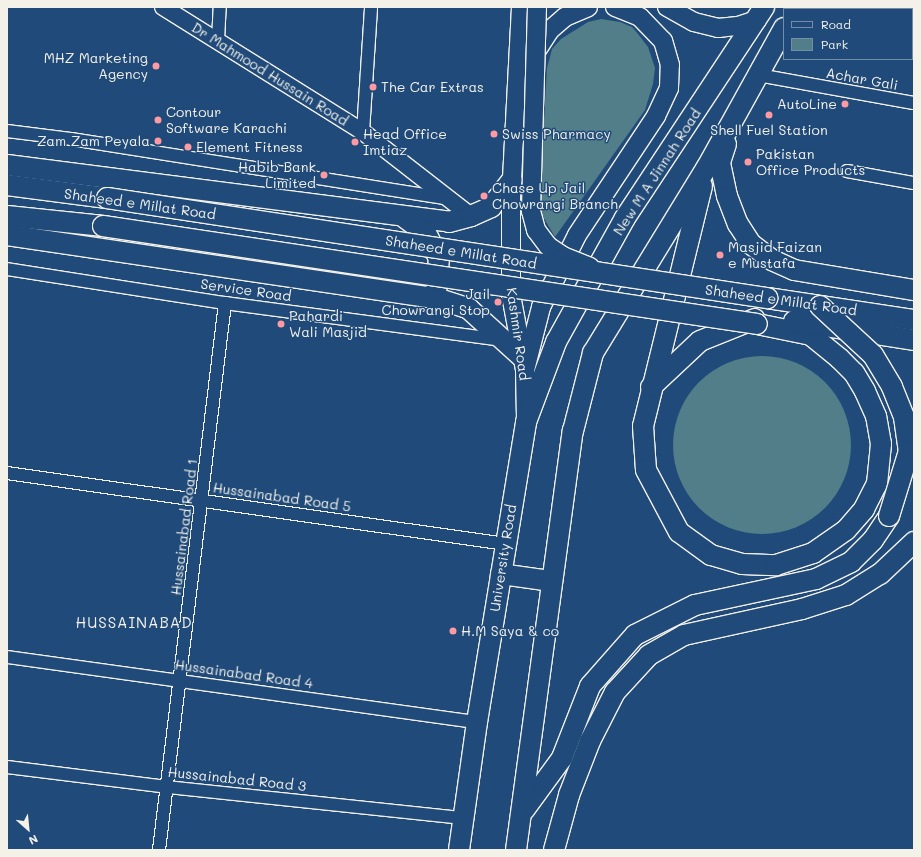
<!DOCTYPE html>
<html>
<head>
<meta charset="utf-8">
<style>
  body { margin:0 }
  #map { position:relative; width:921px; height:857px; overflow:hidden; background:#1f4a7a; font-family:Mali,sans-serif }
  div>[style] { position:absolute }
  [style*='--x'] { left:calc(var(--x)*1px); top:calc(var(--y)*1px); width:calc(var(--w)*1px); rotate:calc(var(--a)*1deg) }
  .green>* { inset:0; background:#517e88 }
  .round { border-radius:50% }
  .roads { filter:drop-shadow(1px 0 #f4f1e8) drop-shadow(-1px 0 #f4f1e8) drop-shadow(0 1px #f4f1e8) drop-shadow(0 -1px #f4f1e8) }
  .minor>* { height:12px; margin:-6px; padding:0 6px; transform-origin:6px; border-radius:6px; background:#1f4a7a }
  .tertiary>* { height:16px; margin:-8px; padding:0 8px; transform-origin:8px; border-radius:8px; background:#1f4a7a }
  .secondary>* { height:18px; margin:-9px; padding:0 9px; transform-origin:9px; border-radius:9px; background:#1f4a7a }
  .primary>* { height:20px; margin:-10px; padding:0 10px; transform-origin:10px; border-radius:10px; background:#1f4a7a }
  .bridges { filter:drop-shadow(1px 0 #f4f1e8) drop-shadow(-1px 0 #f4f1e8) drop-shadow(0 1px #f4f1e8) drop-shadow(0 -1px #f4f1e8) }
  .secondary-bridge>* { height:18px; margin:-9px; padding:0 9px; transform-origin:9px; border-radius:9px; background:#1f4a7a }
  .primary-bridge>* { height:20px; margin:-10px; padding:0 10px; transform-origin:10px; border-radius:10px; background:#1f4a7a }
  .dots>* { width:11px; height:11px; translate:-50% -50%; box-sizing:border-box; border:2px solid #1f4a7a; border-radius:50% }
  span { translate:-50% -50%; white-space:nowrap; text-align:center; line-height:1.15; -webkit-text-stroke:3px #1f4a7a; paint-order:stroke }
  .poi-label { font-size:14px; color:#f4f1e8 }
  .right { translate:-100% -50%; text-align:right }
  .left { translate:0 -50%; text-align:left }
  .street-label { font-size:14px; color:#f4f1e8 }
  .neighbourhood-label { font-size:15px; color:#f4f1e8; letter-spacing:1px }
  .frame { position:absolute; inset:0; border:8px solid #f4f1e8; pointer-events:none }
  .legend { position:absolute; left:783px; top:8px; width:130px; height:52px; box-sizing:border-box; background:#1f4a7a; border:1px solid #748da6; margin:0; padding:5px 7px; list-style:none; font-size:12px; color:#f4f1e8 }
  .legend li { display:flex; align-items:center; gap:8px; height:20px }
  .legend b { width:20px; border:1px solid #748da6 }
  .north { position:absolute; left:8px; top:809px; width:40px; height:40px; -webkit-text-stroke:3px #1f4a7a; paint-order:stroke; rotate:153deg; font-size:11px; font-weight:700; line-height:16px; text-align:center; color:#f4f1e8 }
  .north::after { content:''; display:block; margin:auto; width:14px; height:18px; background:#f4f1e8; clip-path:polygon(50% 0,100% 100%,50% 72%,0 100%) }
</style>
</head>
<body>
<div id="map">
  <div class="green">
    <i style="clip-path:polygon(601px 19px,620px 22px,632px 27px,638px 34px,648px 47px,655px 68px,653px 84px,645px 110px,555px 237px,542px 215px,540px 188px,547px 68px,552px 49px,561px 39px,588px 22px)"></i>
    <i class="round" style="left:673px;top:356px;width:178px;height:178px"></i>
  </div>
  <div class="roads">
    <div class="minor">
      <i style="--x:859;--y:7;--w:11;--a:10"></i>
      <i style="--x:912;--y:17;--w:2;--a:0"></i>
      <i style="--x:218;--y:40;--w:33;--a:-87"></i>
      <i style="--x:758;--y:75;--w:158;--a:10.2"></i>
      <i style="--x:7;--y:131;--w:64;--a:7.1"></i>
      <i style="--x:71;--y:139;--w:383;--a:9"></i>
      <i style="--x:363;--y:132;--w:125;--a:-86.3"></i>
      <i style="--x:847;--y:171;--w:68;--a:10.2"></i>
      <i style="--x:7;--y:269;--w:221;--a:8.9"></i>
      <i style="--x:225;--y:303;--w:280;--a:7.6"></i>
      <i style="--x:7;--y:473;--w:504;--a:8.1"></i>
      <i style="--x:7;--y:657;--w:474;--a:7.9"></i>
      <i style="--x:7;--y:767;--w:161;--a:7.1"></i>
      <i style="--x:167;--y:787;--w:299;--a:6"></i>
      <i style="--x:159;--y:850;--w:551;--a:-83.12"></i>
    </div>
    <div class="tertiary">
      <i style="--x:163;--y:7;--w:236;--a:32"></i>
      <i style="--x:363;--y:132;--w:137;--a:37.9"></i>
    </div>
    <div class="secondary">
      <i style="--x:521;--y:7;--w:192;--a:93"></i>
      <i style="--x:511;--y:199;--w:96;--a:90"></i>
      <i style="--x:511;--y:295;--w:76;--a:79.4"></i>
      <i style="--x:525;--y:370;--w:49;--a:88.8"></i>
      <i style="--x:667;--y:7;--w:31;--a:29"></i>
      <i style="--x:694;--y:22;--w:25;--a:14"></i>
      <i style="--x:718;--y:28;--w:20;--a:-6"></i>
      <i style="--x:738;--y:26;--w:20;--a:-18"></i>
      <i style="--x:535;--y:53;--w:27;--a:-57"></i>
      <i style="--x:550;--y:30;--w:20;--a:-41"></i>
      <i style="--x:565;--y:17;--w:25;--a:-23"></i>
      <i style="--x:525;--y:370;--w:65;--a:-75.7"></i>
      <i style="--x:541;--y:307;--w:80;--a:-63.4"></i>
      <i style="--x:577;--y:235;--w:143;--a:-56.4"></i>
      <i style="--x:656;--y:116;--w:31;--a:-65"></i>
      <i style="--x:669;--y:88;--w:23;--a:-88"></i>
      <i style="--x:670;--y:65;--w:25;--a:-106"></i>
      <i style="--x:663;--y:41;--w:33;--a:-134"></i>
      <i style="--x:640;--y:17;--w:27;--a:-158"></i>
    </div>
    <div class="primary">
      <i style="--x:795;--y:9;--w:2;--a:-63"></i>
      <i style="--x:726;--y:144;--w:20;--a:108"></i>
      <i style="--x:720;--y:163;--w:34;--a:78"></i>
      <i style="--x:727;--y:196;--w:30;--a:69"></i>
      <i style="--x:738;--y:224;--w:24;--a:57"></i>
      <i style="--x:751;--y:244;--w:26;--a:37"></i>
      <i style="--x:772;--y:260;--w:24;--a:24"></i>
      <i style="--x:794;--y:270;--w:122;--a:9.5"></i>
      <i style="--x:7;--y:165;--w:446;--a:7.3"></i>
      <i style="--x:449;--y:222;--w:23;--a:-15"></i>
      <i style="--x:471;--y:216;--w:22;--a:-24"></i>
      <i style="--x:491;--y:207;--w:34;--a:-52"></i>
      <i style="--x:7;--y:185;--w:101;--a:7.4"></i>
      <i style="--x:702;--y:186;--w:247;--a:103.8"></i>
      <i style="--x:643;--y:426;--w:44;--a:86.1"></i>
      <i style="--x:646;--y:470;--w:70;--a:62"></i>
      <i style="--x:679;--y:532;--w:39;--a:36"></i>
      <i style="--x:711;--y:555;--w:32;--a:16"></i>
      <i style="--x:742;--y:564;--w:34;--a:2"></i>
      <i style="--x:776;--y:565;--w:39;--a:-18"></i>
      <i style="--x:813;--y:553;--w:40;--a:-34.9"></i>
      <i style="--x:846;--y:530;--w:28;--a:-49"></i>
      <i style="--x:864;--y:509;--w:28;--a:-63"></i>
      <i style="--x:877;--y:484;--w:40;--a:-84.3"></i>
      <i style="--x:881;--y:444;--w:28;--a:-100"></i>
      <i style="--x:876;--y:416;--w:27;--a:-114"></i>
      <i style="--x:865;--y:391;--w:21;--a:-121"></i>
      <i style="--x:854;--y:373;--w:21;--a:-135"></i>
      <i style="--x:839;--y:358;--w:36;--a:-141"></i>
      <i style="--x:811;--y:335;--w:55;--a:-168.5"></i>
      <i style="--x:7;--y:216;--w:97;--a:5.9"></i>
      <i style="--x:405;--y:218;--w:26;--a:36"></i>
      <i style="--x:426;--y:233;--w:28;--a:63"></i>
      <i style="--x:439;--y:258;--w:34;--a:95"></i>
      <i style="--x:7;--y:235;--w:434;--a:8.4"></i>
      <i style="--x:436;--y:298;--w:35;--a:18"></i>
      <i style="--x:469;--y:309;--w:72;--a:42.2"></i>
      <i style="--x:767;--y:298;--w:149;--a:8.5"></i>
      <i style="--x:794;--y:321;--w:121;--a:9"></i>
      <i style="--x:651;--y:387;--w:67;--a:-43.2"></i>
      <i style="--x:700;--y:341;--w:59;--a:-21.8"></i>
      <i style="--x:501;--y:574;--w:50;--a:8"></i>
      <i style="--x:524;--y:810;--w:64;--a:-53.8"></i>
      <i style="--x:562;--y:758;--w:77;--a:-68.7"></i>
      <i style="--x:590;--y:686;--w:68;--a:-48.6"></i>
      <i style="--x:635;--y:635;--w:67;--a:-26.6"></i>
      <i style="--x:695;--y:605;--w:124;--a:-12.1"></i>
      <i style="--x:816;--y:579;--w:39;--a:-26"></i>
      <i style="--x:851;--y:562;--w:31;--a:-45"></i>
      <i style="--x:873;--y:540;--w:29;--a:-56"></i>
      <i style="--x:459;--y:850;--w:129;--a:-82"></i>
      <i style="--x:477;--y:722;--w:304;--a:-80.7"></i>
      <i style="--x:526;--y:422;--w:85;--a:-69.4"></i>
      <i style="--x:556;--y:342;--w:142;--a:-60.9"></i>
      <i style="--x:625;--y:218;--w:253;--a:-56.6"></i>
      <i style="--x:516;--y:850;--w:423;--a:-82.3"></i>
      <i style="--x:573;--y:431;--w:81;--a:-75.6"></i>
      <i style="--x:593;--y:353;--w:218;--a:-58.5"></i>
      <i style="--x:707;--y:167;--w:159;--a:-61"></i>
      <i style="--x:554;--y:850;--w:57;--a:-74.7"></i>
      <i style="--x:569;--y:795;--w:58;--a:-68.7"></i>
      <i style="--x:590;--y:741;--w:55;--a:-63"></i>
      <i style="--x:615;--y:692;--w:50;--a:-47.4"></i>
      <i style="--x:649;--y:655;--w:40;--a:-29.7"></i>
      <i style="--x:684;--y:635;--w:121;--a:-12.4"></i>
      <i style="--x:802;--y:609;--w:46;--a:-17.7"></i>
      <i style="--x:846;--y:595;--w:40;--a:-32"></i>
      <i style="--x:880;--y:574;--w:47;--a:-43.3"></i>
    </div>
  </div>
  <div class="bridges">
    <div class="secondary-bridge">
      <i style="--x:537;--y:7;--w:204;--a:91.7"></i>
      <i style="--x:531;--y:211;--w:20;--a:75"></i>
      <i style="--x:536;--y:230;--w:20;--a:53"></i>
      <i style="--x:548;--y:246;--w:18;--a:34"></i>
      <i style="--x:563;--y:256;--w:29;--a:22"></i>
    </div>
    <div class="primary-bridge">
      <i style="--x:107;--y:198;--w:668;--a:8.62"></i>
      <i style="--x:103;--y:226;--w:661;--a:8.52"></i>
      <i style="--x:820;--y:306;--w:72;--a:42.8"></i>
      <i style="--x:873;--y:355;--w:37;--a:59"></i>
      <i style="--x:892;--y:387;--w:32;--a:68"></i>
      <i style="--x:904;--y:417;--w:34;--a:82"></i>
      <i style="--x:909;--y:451;--w:68;--a:107.1"></i>
    </div>
  </div>
  <div class="dots">
    <i style="left:156px;top:66px;background:#ff9aa2"></i>
    <i style="left:373px;top:87px;background:#ff9aa2"></i>
    <i style="left:845px;top:104px;background:#ff9aa2"></i>
    <i style="left:769px;top:115px;background:#ff9aa2"></i>
    <i style="left:158px;top:120px;background:#ff9aa2"></i>
    <i style="left:494px;top:134px;background:#ff9aa2"></i>
    <i style="left:158px;top:141px;background:#ff9aa2"></i>
    <i style="left:355px;top:142px;background:#ff9aa2"></i>
    <i style="left:188px;top:147px;background:#ff9aa2"></i>
    <i style="left:748px;top:162px;background:#ff9aa2"></i>
    <i style="left:324px;top:175px;background:#ff9aa2"></i>
    <i style="left:484px;top:196px;background:#ff9aa2"></i>
    <i style="left:720px;top:255px;background:#ff9aa2"></i>
    <i style="left:498px;top:302px;background:#ff9aa2"></i>
    <i style="left:281px;top:324px;background:#ff9aa2"></i>
    <i style="left:453px;top:631px;background:#ff9aa2"></i>
  </div>
  <div class="poi-label">
    <span class="right" style="left:148px;top:66px">MHZ Marketing<br>Agency</span>
    <span class="left" style="left:381px;top:87px">The Car Extras</span>
    <span class="right" style="left:837px;top:104px">AutoLine</span>
    <span class="left" style="left:166px;top:120px">Contour<br>Software Karachi</span>
    <span style="left:769px;top:130px">Shell Fuel Station</span>
    <span class="left" style="left:363px;top:142px">Head Office<br>Imtiaz</span>
    <span class="left" style="left:502px;top:134px">Swiss Pharmacy</span>
    <span class="right" style="left:150px;top:141px">Zam Zam Peyala</span>
    <span class="left" style="left:196px;top:147px">Element Fitness</span>
    <span class="left" style="left:756px;top:162px">Pakistan<br>Office Products</span>
    <span class="right" style="left:316px;top:175px">Habib Bank<br>Limited</span>
    <span class="left" style="left:492px;top:196px">Chase Up Jail<br>Chowrangi Branch</span>
    <span class="left" style="left:728px;top:255px">Masjid Faizan<br>e Mustafa</span>
    <span class="right" style="left:490px;top:302px">Jail<br>Chowrangi Stop</span>
    <span class="left" style="left:289px;top:324px">Pahardi<br>Wali Masjid</span>
    <span class="left" style="left:461px;top:631px">H.M Saya &amp; co</span>
  </div>
  <div class="street-label">
    <span style="left:270px;top:74px;rotate:32deg">Dr Mahmood Hussain Road</span>
    <span style="left:862px;top:79px;rotate:10deg">Achar Gali</span>
    <span style="left:657px;top:172px;rotate:-57deg">New M A Jinnah Road</span>
    <span style="left:140px;top:204px;rotate:8deg">Shaheed e Millat Road</span>
    <span style="left:461px;top:252px;rotate:9deg">Shaheed e Millat Road</span>
    <span style="left:246px;top:290px;rotate:8deg">Service Road</span>
    <span style="left:781px;top:300px;rotate:8deg">Shaheed e Millat Road</span>
    <span style="left:518px;top:334px;rotate:82deg">Kashmir Road</span>
    <span style="left:282px;top:497px;rotate:8deg">Hussainabad Road 5</span>
    <span style="left:184px;top:527px;rotate:-83deg">Hussainabad Road 1</span>
    <span style="left:503px;top:558px;rotate:-81deg">University Road</span>
    <span style="left:244px;top:674px;rotate:8deg">Hussainabad Road 4</span>
    <span style="left:237px;top:779px;rotate:6deg">Hussainabad Road 3</span>
  </div>
  <div class="neighbourhood-label">
    <span style="left:134px;top:623px">HUSSAINABAD</span>
  </div>
  <div class="frame"></div>
  <ul class="legend">
  <li><b style="height:5px;background:#1f4a7a"></b>Road</li>
  <li><b style="height:11px;background:#517e88"></b>Park</li>
  </ul>
  <div class="north">N</div>
</div>
</body>
</html>
